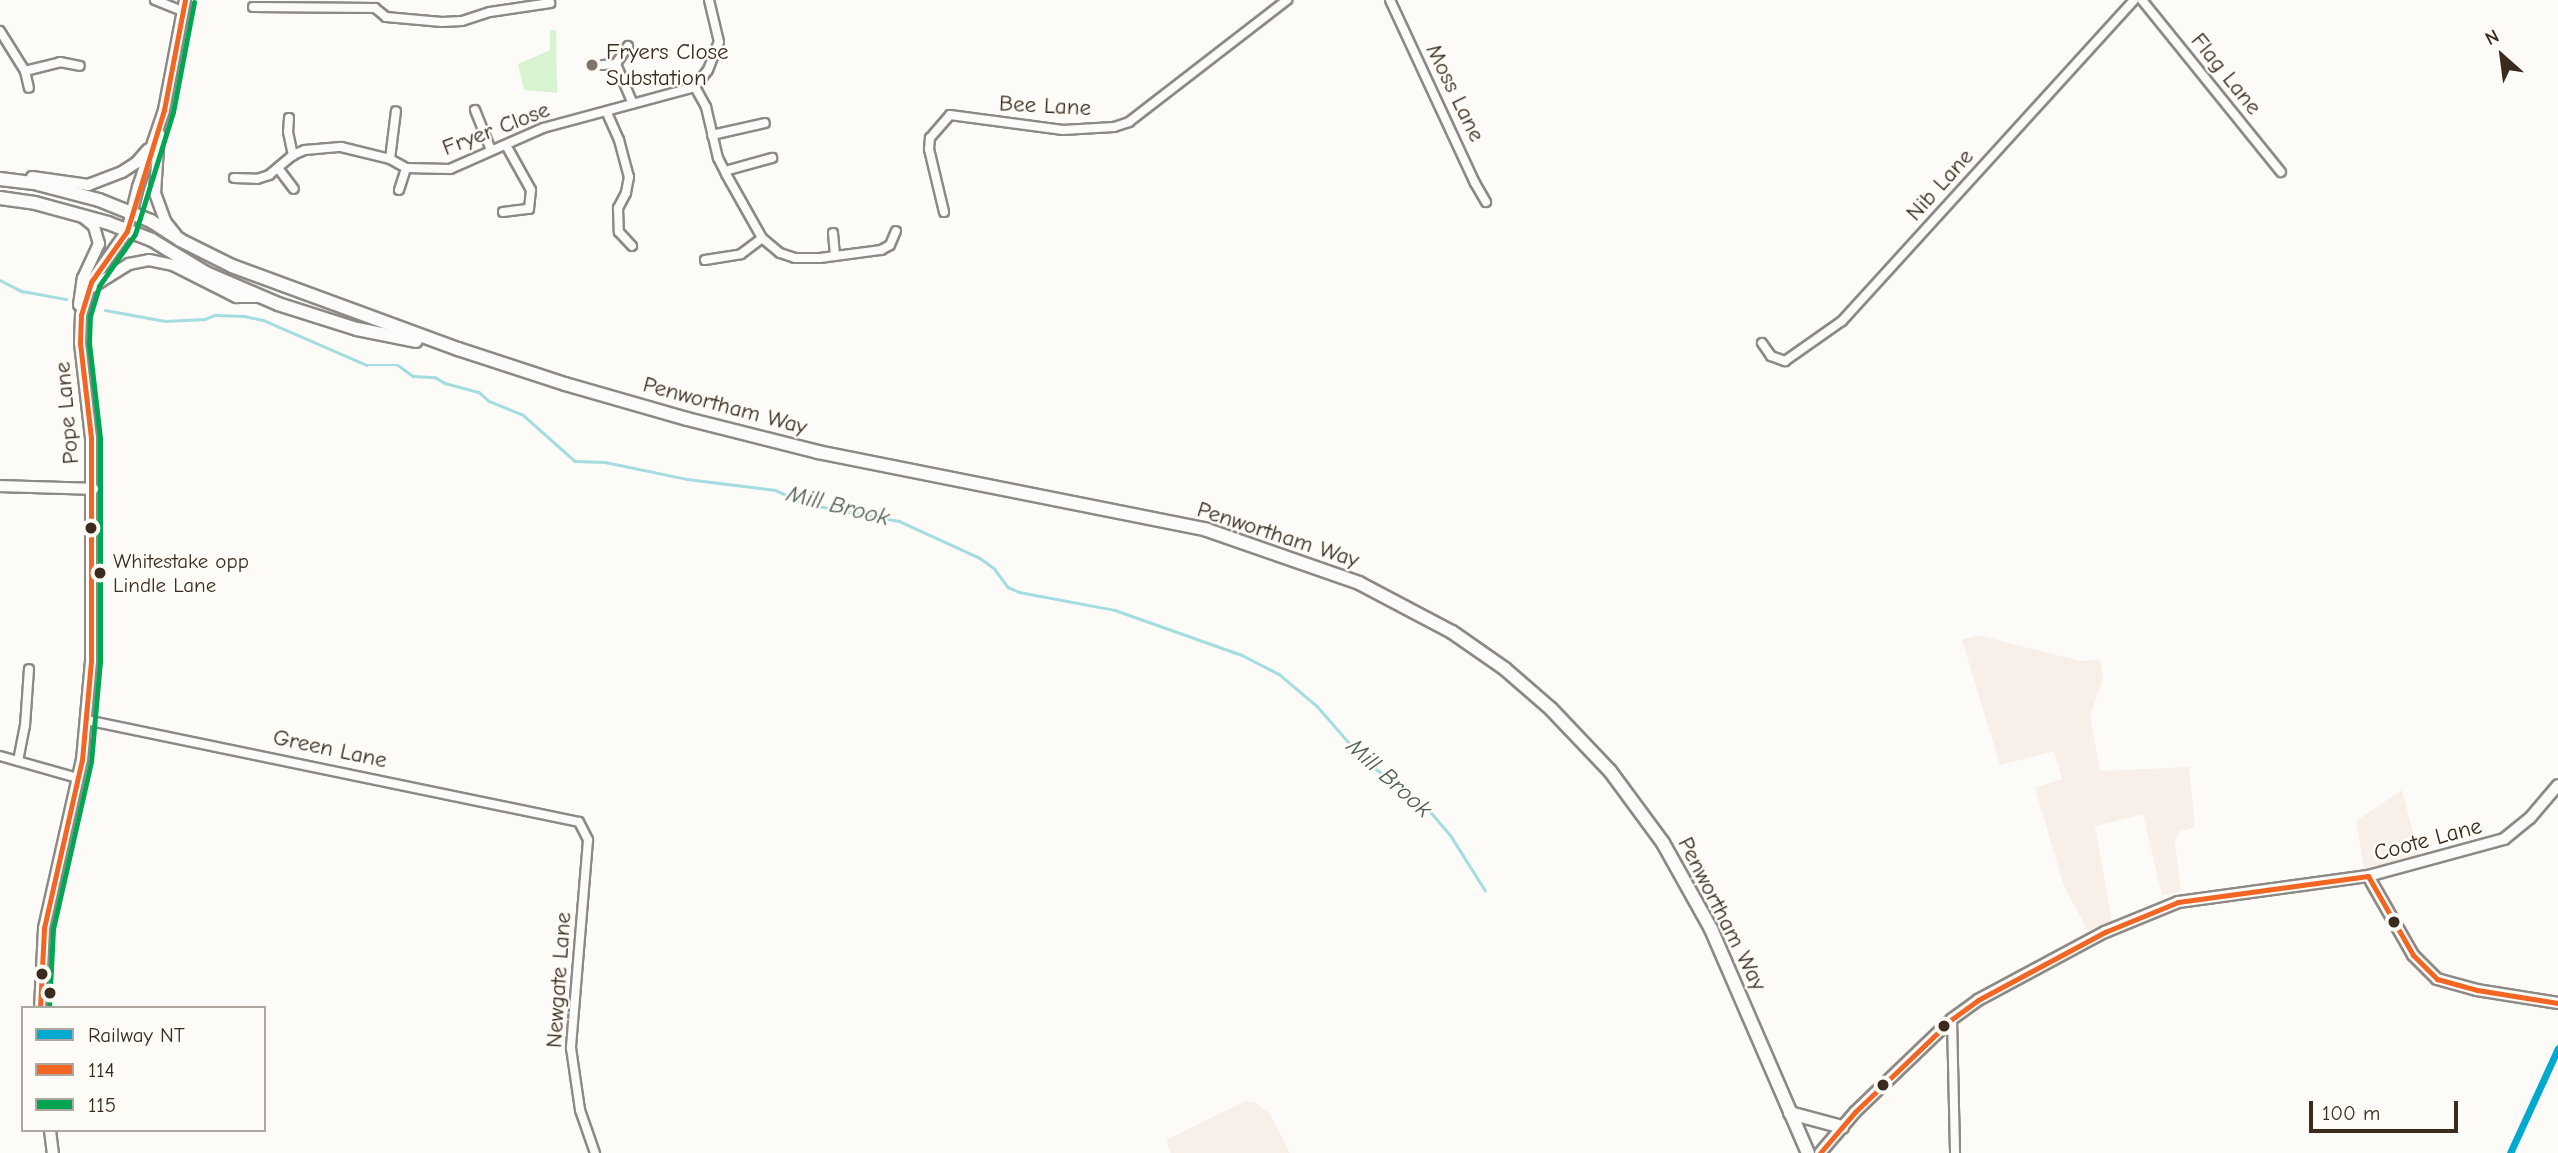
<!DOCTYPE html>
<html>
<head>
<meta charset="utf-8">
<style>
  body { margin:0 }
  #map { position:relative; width:2558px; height:1153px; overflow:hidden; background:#fcfbf8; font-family:"Comic Neue",sans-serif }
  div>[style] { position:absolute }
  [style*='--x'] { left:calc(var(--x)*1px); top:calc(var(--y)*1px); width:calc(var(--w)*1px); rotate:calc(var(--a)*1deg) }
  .built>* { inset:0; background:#f9efe9 }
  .green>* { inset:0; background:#d7f3d0 }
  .stream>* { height:2.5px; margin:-1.25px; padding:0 1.25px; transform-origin:1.25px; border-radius:1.25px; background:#a4dde0 }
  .roads { filter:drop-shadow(2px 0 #8d8985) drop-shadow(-2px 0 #8d8985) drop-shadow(0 2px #8d8985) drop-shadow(0 -2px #8d8985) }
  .minor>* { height:8px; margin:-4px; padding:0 4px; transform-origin:4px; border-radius:4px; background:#fbfbf9 }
  .tertiary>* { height:10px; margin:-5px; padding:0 5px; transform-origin:5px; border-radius:5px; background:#fbfbf9 }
  .trunk>* { height:12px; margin:-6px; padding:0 6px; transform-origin:6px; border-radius:6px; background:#fbfbf9 }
  .bus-1>* { height:5px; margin:-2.5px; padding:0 2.5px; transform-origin:2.5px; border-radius:2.5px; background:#f26522 }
  .bus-2>* { height:5px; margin:-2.5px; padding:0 2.5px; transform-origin:2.5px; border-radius:2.5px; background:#00a651 }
  .rail-1>* { height:7px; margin:-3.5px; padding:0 3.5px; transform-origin:3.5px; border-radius:3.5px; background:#00a9ce }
  .dots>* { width:19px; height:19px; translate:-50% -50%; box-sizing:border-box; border:4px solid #fdfcf7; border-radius:50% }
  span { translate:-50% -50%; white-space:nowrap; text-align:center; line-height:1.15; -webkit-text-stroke:5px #fdfcf7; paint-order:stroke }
  .bus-label { font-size:21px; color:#3b2a1e }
  .left { translate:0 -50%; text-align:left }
  .poi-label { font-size:23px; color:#3b2a1e }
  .street-label { font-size:23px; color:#3b2a1e }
  .water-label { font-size:24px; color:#4f5c55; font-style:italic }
  .legend { position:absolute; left:21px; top:1006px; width:245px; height:126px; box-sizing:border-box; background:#fdfcf7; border:2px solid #afa8a0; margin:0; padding:9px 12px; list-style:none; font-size:21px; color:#3b2a1e }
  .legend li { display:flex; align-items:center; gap:14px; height:35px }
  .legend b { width:35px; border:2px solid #afa8a0 }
  .north { position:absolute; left:2467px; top:21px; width:70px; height:70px; -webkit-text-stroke:5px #fdfcf7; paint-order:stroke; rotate:332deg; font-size:19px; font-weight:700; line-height:28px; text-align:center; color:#3b2a1e }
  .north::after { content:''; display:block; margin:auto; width:24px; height:32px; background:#3b2a1e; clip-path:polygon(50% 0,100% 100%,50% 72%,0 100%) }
  .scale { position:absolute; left:2309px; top:1101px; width:149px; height:32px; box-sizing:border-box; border:4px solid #3b2a1e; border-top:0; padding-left:9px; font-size:21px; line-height:24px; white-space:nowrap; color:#3b2a1e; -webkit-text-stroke:5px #fdfcf7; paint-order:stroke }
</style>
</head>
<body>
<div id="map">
  <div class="built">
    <i style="clip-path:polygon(1978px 635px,2081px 661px,2100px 660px,2103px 679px,2090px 716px,2100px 771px,2189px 767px,2195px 827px,2179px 832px,2175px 842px,2181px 891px,2162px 896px,2143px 814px,2095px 826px,2112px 921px,2088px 931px,2064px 886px,2035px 788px,2062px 779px,2054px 751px,2000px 765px,1962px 640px)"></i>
    <i style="clip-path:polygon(2402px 790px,2419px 856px,2364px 869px,2356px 821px)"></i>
    <i style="clip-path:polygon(1245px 1101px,1256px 1103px,1270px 1114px,1290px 1153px,1171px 1153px,1166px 1140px)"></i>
  </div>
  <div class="green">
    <i style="clip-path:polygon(550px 30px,556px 30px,557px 93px,524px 90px,518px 64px,550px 50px)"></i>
  </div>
  <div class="stream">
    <i style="--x:0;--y:280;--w:25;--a:27"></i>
    <i style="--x:22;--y:291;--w:45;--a:10.3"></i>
    <i style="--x:105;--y:310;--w:61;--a:10.4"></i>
    <i style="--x:165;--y:321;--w:40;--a:-2.9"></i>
    <i style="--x:205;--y:319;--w:11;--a:-22"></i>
    <i style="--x:215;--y:315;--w:29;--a:2"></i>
    <i style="--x:244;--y:316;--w:19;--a:12"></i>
    <i style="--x:263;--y:320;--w:113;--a:23.4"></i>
    <i style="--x:367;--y:365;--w:31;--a:0"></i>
    <i style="--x:398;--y:365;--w:19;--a:36"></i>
    <i style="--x:413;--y:376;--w:22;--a:3"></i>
    <i style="--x:435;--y:377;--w:12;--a:31"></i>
    <i style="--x:445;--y:383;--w:35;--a:15"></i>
    <i style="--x:479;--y:392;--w:13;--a:42"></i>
    <i style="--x:489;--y:401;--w:35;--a:22"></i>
    <i style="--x:522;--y:414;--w:71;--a:41.6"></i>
    <i style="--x:575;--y:461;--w:30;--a:2"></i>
    <i style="--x:605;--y:462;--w:84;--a:11.7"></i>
    <i style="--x:687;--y:479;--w:89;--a:7.1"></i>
    <i style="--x:775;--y:490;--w:35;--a:24"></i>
    <i style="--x:807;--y:504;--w:94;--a:10.5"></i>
    <i style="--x:899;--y:521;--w:89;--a:24.6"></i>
    <i style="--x:980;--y:558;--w:17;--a:36"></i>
    <i style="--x:994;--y:568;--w:24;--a:54"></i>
    <i style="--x:1008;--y:587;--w:12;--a:24"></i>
    <i style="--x:1019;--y:592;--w:98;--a:10.6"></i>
    <i style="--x:1115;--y:610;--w:135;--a:19.5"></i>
    <i style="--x:1242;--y:655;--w:42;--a:27.2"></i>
    <i style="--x:1279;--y:674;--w:51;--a:40.2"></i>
    <i style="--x:1318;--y:707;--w:72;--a:49"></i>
    <i style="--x:1365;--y:761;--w:73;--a:36.1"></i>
    <i style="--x:1424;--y:804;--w:42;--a:49.8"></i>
    <i style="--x:1451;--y:836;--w:64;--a:57.8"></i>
  </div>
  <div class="roads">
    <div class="minor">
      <i style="--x:155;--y:0;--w:29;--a:22"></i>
      <i style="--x:1390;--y:0;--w:202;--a:65.1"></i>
      <i style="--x:1475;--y:183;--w:22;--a:60"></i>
      <i style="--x:2142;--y:0;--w:221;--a:51.1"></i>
      <i style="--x:253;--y:7;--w:122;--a:0.5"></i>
      <i style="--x:375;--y:8;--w:14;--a:39"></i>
      <i style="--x:386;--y:17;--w:56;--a:5.1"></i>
      <i style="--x:442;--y:22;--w:20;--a:-3"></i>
      <i style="--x:462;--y:21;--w:29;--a:-18"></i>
      <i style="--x:490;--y:12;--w:61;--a:-8.5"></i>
      <i style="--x:0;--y:31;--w:47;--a:58"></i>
      <i style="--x:25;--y:71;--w:36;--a:-14"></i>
      <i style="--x:60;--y:62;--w:20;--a:11"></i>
      <i style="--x:628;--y:46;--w:22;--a:124"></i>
      <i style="--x:616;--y:64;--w:43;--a:67"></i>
      <i style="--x:603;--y:65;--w:13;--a:-4"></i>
      <i style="--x:25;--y:71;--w:17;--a:77"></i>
      <i style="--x:695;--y:87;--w:23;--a:61"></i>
      <i style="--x:706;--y:107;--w:52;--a:76.8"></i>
      <i style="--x:718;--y:158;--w:18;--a:63"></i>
      <i style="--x:726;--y:174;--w:73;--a:60.6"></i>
      <i style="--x:762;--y:238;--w:23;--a:40"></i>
      <i style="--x:780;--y:253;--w:16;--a:18"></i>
      <i style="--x:795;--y:258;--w:25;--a:0"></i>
      <i style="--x:820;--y:258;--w:62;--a:-7.5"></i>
      <i style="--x:881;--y:250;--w:10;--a:-29"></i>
      <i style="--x:890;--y:245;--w:15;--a:-67"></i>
      <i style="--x:475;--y:110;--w:43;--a:68.2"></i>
      <i style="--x:607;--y:113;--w:30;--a:66"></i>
      <i style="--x:619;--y:140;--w:38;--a:75"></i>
      <i style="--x:629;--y:177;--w:16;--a:101"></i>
      <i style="--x:626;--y:193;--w:17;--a:118"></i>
      <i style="--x:618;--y:208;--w:24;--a:88"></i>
      <i style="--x:619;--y:232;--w:19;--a:47"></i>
      <i style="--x:289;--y:118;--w:14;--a:94"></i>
      <i style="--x:288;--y:132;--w:24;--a:78"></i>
      <i style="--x:293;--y:155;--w:13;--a:-23"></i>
      <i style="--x:305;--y:150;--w:36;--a:-5"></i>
      <i style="--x:341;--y:147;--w:50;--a:13.8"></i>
      <i style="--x:390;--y:159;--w:18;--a:29"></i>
      <i style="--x:406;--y:168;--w:44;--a:1.3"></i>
      <i style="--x:450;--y:169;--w:102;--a:-23.8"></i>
      <i style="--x:543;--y:128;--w:157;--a:-15.1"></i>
      <i style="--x:695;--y:87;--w:21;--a:-53"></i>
      <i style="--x:708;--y:70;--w:30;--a:-69"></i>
      <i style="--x:719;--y:42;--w:43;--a:-103.4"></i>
      <i style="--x:712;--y:135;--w:54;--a:-12.8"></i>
      <i style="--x:390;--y:159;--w:48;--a:-82.9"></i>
      <i style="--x:278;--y:168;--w:26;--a:53"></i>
      <i style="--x:725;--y:171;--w:49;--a:-15.5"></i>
      <i style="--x:234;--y:178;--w:23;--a:2"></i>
      <i style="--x:257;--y:179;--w:13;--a:-18"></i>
      <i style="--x:269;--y:175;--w:31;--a:-40"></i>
      <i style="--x:399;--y:190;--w:23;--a:-72"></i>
      <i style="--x:503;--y:212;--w:26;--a:-7"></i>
      <i style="--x:529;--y:209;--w:19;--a:-84"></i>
      <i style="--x:531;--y:190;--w:51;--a:-119.1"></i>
      <i style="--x:944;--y:212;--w:65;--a:-103.4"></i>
      <i style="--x:929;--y:149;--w:11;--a:-85"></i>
      <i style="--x:930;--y:138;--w:30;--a:-49"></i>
      <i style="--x:950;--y:115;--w:114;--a:7.6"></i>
      <i style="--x:1063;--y:130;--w:51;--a:-3.4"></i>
      <i style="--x:1114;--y:127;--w:16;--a:-18"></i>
      <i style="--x:1129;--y:122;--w:200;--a:-37.7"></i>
      <i style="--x:833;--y:233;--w:21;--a:85"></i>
      <i style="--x:705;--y:260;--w:36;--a:-9"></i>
      <i style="--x:741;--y:254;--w:26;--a:-37"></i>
      <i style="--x:1762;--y:343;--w:16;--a:55"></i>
      <i style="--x:1771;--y:356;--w:15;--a:20"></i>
      <i style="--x:1785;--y:361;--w:70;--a:-35.1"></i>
      <i style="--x:1842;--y:321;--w:434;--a:-47.7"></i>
      <i style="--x:86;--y:720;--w:503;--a:11.69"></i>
      <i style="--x:579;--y:822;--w:20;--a:63"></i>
      <i style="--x:588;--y:840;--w:209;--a:94.7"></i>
      <i style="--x:571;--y:1048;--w:63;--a:81.7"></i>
      <i style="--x:580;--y:1110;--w:46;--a:70.8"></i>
      <i style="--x:0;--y:756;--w:81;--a:15.8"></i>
      <i style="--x:18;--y:761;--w:36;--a:-79"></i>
      <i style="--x:25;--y:726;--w:57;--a:-86"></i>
      <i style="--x:1952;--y:1019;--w:134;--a:88.7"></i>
    </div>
    <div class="tertiary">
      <i style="--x:159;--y:133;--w:60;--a:93.8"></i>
      <i style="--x:155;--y:193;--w:30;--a:70"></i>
      <i style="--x:165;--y:221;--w:18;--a:52"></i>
      <i style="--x:32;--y:177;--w:57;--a:8.1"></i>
      <i style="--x:88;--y:185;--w:36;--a:-21"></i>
      <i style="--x:122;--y:172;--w:17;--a:-33"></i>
      <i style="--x:136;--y:163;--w:18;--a:-49"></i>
      <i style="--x:92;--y:287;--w:44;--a:-31.9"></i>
      <i style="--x:129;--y:264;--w:20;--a:-11"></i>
      <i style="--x:149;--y:260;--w:25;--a:12"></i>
      <i style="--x:173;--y:265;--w:71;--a:26.9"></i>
      <i style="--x:236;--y:297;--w:21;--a:0"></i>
      <i style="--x:79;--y:305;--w:27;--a:-82"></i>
      <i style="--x:83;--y:278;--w:38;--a:-65"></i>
      <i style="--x:99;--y:244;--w:19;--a:-106"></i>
      <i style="--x:94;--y:226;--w:13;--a:-141"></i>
      <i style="--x:0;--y:486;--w:93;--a:1.8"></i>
      <i style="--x:2368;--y:876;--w:91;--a:60.3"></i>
      <i style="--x:2413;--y:955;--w:34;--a:45"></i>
      <i style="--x:2437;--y:979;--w:41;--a:15.4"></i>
      <i style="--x:2477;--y:990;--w:82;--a:9.1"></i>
      <i style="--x:40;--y:1008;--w:80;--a:-87.1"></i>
      <i style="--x:44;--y:928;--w:172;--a:-77.3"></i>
      <i style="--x:82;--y:760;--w:99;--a:-84.8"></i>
      <i style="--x:91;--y:661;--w:223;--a:-90"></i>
      <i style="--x:91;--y:438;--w:96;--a:-96.6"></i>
      <i style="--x:80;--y:343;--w:28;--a:-88"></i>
      <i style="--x:81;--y:315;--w:34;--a:-73"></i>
      <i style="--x:91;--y:282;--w:62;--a:-54.8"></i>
      <i style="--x:127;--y:231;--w:45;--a:-76"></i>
      <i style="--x:138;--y:187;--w:81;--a:-71.3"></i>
      <i style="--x:164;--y:110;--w:112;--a:-79.2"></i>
      <i style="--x:50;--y:1130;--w:23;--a:83"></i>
      <i style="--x:1820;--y:1153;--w:54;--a:-49.5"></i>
      <i style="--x:1855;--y:1112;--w:134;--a:-43.8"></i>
      <i style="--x:1952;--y:1019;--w:32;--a:-36"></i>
      <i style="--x:1978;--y:1000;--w:144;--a:-28.2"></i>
      <i style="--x:2105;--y:932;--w:79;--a:-22.3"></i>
      <i style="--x:2178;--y:902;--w:192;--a:-7.8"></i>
      <i style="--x:2368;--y:876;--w:141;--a:-15.2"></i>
      <i style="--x:2504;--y:839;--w:33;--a:-39"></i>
      <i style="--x:2530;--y:818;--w:43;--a:-49.7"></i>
    </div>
    <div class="trunk">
      <i style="--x:0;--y:179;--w:38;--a:7"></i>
      <i style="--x:38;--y:184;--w:63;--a:14.7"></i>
      <i style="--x:99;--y:200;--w:56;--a:22"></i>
      <i style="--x:151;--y:221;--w:35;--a:33"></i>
      <i style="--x:180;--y:240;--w:58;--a:26.6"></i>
      <i style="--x:232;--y:266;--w:241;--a:20.2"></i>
      <i style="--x:458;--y:349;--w:113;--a:18.1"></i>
      <i style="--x:565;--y:384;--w:127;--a:16"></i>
      <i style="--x:687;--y:419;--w:135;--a:14.1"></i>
      <i style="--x:818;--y:452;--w:397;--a:11.3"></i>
      <i style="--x:1207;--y:530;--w:161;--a:19.2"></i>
      <i style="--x:1359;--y:583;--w:105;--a:27.8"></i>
      <i style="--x:1452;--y:632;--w:65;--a:34.9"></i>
      <i style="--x:1505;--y:669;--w:61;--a:41"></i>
      <i style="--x:1551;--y:709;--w:86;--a:46.4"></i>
      <i style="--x:1610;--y:771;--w:89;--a:53.6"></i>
      <i style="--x:1663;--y:843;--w:98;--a:60.8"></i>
      <i style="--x:1711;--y:929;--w:244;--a:66.6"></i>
      <i style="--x:0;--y:198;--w:35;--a:8"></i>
      <i style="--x:35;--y:203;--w:76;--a:15.3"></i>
      <i style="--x:108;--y:223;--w:47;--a:21.1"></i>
      <i style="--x:152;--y:240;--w:63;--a:31.4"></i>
      <i style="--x:206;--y:273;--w:78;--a:23.3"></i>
      <i style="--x:278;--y:304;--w:83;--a:17.6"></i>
      <i style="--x:357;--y:329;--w:60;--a:11.5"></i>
      <i style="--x:1790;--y:1113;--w:54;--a:15.1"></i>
    </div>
  </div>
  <div class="bus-1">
    <i style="--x:2368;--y:876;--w:91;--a:60.3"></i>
    <i style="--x:2413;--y:955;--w:34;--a:45"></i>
    <i style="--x:2437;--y:979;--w:41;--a:15.4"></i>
    <i style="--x:2477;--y:990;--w:82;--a:9.1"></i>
    <i style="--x:40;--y:1008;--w:80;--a:-87.1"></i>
    <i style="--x:44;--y:928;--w:172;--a:-77.3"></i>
    <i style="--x:82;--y:760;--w:99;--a:-84.8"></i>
    <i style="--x:91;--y:661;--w:223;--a:-90"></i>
    <i style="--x:91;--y:438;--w:96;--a:-96.6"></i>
    <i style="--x:80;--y:343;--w:28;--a:-88"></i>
    <i style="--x:81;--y:315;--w:34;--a:-73"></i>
    <i style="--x:91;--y:282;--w:62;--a:-54.8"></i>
    <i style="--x:127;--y:231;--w:127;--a:-73"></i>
    <i style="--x:164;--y:110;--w:112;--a:-79.2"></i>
    <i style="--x:1820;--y:1153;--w:54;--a:-49.5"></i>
    <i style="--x:1855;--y:1112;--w:134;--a:-43.8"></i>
    <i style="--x:1952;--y:1019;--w:32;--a:-36"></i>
    <i style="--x:1978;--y:1000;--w:144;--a:-28.2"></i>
    <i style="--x:2105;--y:932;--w:79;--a:-22.3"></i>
    <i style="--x:2178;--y:902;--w:192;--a:-7.8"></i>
  </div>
  <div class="bus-2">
    <i style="--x:49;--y:1008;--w:79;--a:-87.1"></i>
    <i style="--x:53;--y:929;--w:171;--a:-77.2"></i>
    <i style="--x:91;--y:762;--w:100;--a:-84.9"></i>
    <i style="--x:100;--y:662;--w:224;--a:-90"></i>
    <i style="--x:100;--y:438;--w:96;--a:-96.6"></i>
    <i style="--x:89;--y:343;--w:27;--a:-88"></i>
    <i style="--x:90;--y:316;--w:31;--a:-73"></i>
    <i style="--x:99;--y:286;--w:63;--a:-55.3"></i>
    <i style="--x:135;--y:234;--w:128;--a:-72.7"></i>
    <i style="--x:173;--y:112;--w:112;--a:-79.2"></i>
  </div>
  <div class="rail-1">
    <i style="--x:2510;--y:1153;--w:115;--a:-65.4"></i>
  </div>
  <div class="dots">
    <i style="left:592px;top:65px;background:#7f736a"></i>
    <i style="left:91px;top:528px;background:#3b2a1e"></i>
    <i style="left:100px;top:573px;background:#3b2a1e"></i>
    <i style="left:2394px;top:922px;background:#3b2a1e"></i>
    <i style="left:42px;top:974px;background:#3b2a1e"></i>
    <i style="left:50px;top:993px;background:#3b2a1e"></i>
    <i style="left:1944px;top:1026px;background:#3b2a1e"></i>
    <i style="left:1883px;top:1085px;background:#3b2a1e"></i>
  </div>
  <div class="bus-label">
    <span class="left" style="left:113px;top:573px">Whitestake opp<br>Lindle Lane</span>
  </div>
  <div class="poi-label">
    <span class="left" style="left:606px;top:65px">Fryers Close<br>Substation</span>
  </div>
  <div class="street-label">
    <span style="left:2226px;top:74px;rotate:51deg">Flag Lane</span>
    <span style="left:1455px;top:93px;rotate:64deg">Moss Lane</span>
    <span style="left:1045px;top:106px;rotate:3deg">Bee Lane</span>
    <span style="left:496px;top:129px;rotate:-21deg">Fryer Close</span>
    <span style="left:1940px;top:185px;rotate:-48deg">Nib Lane</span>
    <span style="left:725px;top:406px;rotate:15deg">Penwortham Way</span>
    <span style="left:67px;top:413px;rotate:-95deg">Pope Lane</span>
    <span style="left:1278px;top:535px;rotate:18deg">Penwortham Way</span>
    <span style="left:330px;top:749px;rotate:12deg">Green Lane</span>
    <span style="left:2428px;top:840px;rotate:-15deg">Coote Lane</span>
    <span style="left:1722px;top:914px;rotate:63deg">Penwortham Way</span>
    <span style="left:559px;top:980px;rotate:-86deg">Newgate Lane</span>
  </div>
  <div class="water-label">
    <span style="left:838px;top:506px;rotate:14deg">Mill Brook</span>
    <span style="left:1389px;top:778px;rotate:42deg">Mill Brook</span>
  </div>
  <ul class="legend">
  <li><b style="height:9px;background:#00a9ce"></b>Railway NT</li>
  <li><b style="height:9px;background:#f26522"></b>114</li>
  <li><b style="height:9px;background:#00a651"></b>115</li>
  </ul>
  <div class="north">N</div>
  <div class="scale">100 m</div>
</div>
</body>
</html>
